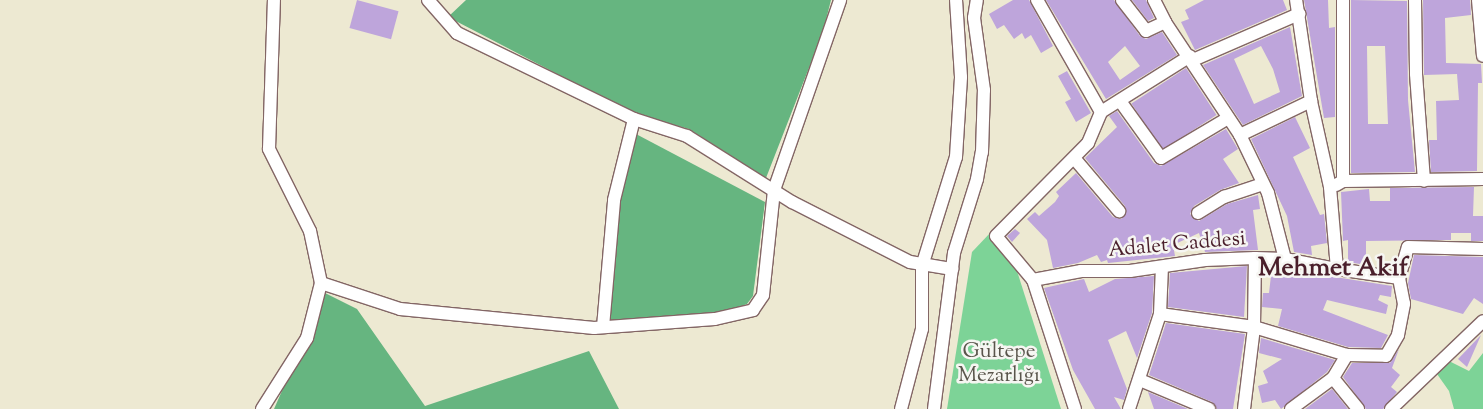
<!DOCTYPE html>
<html>
<head>
<meta charset="utf-8">
<style>
  body { margin:0 }
  #map { position:relative; width:1483px; height:409px; overflow:hidden; background:#ede9d2; font-family:"Sorts Mill Goudy",serif }
  div>[style] { position:absolute }
  [style*='--x'] { left:calc(var(--x)*1px); top:calc(var(--y)*1px); width:calc(var(--w)*1px); rotate:calc(var(--a)*1deg) }
  .green>* { inset:0; background:#7dd397 }
  .forest>* { inset:0; background:#66b580 }
  .building>* { inset:0; background:#bea5db; transform-origin:0 0 }
  .roads { filter:drop-shadow(1px 0 #836665) drop-shadow(-1px 0 #836665) drop-shadow(0 1px #836665) drop-shadow(0 -1px #836665) }
  .minor>* { height:12px; margin:-6px; padding:0 6px; transform-origin:6px; border-radius:6px; background:#fff }
  span { translate:-50% -50%; white-space:nowrap; text-align:center; line-height:1.15; -webkit-text-stroke:5px #f6f6f2; paint-order:stroke }
  .street-label { font-size:21px; color:#4a1f2b }
  .park-label { font-size:21px; color:#59554b }
  .district-label { font-size:26px; color:#4a1f2b; font-weight:700 }
</style>
</head>
<body>
<div id="map">
  <div class="green">
    <i style="clip-path:polygon(991px 232px,1017px 271px,1061px 409px,947px 409px,972px 252px)"></i>
    <i style="clip-path:polygon(1483px 353px,1483px 409px,1454px 409px,1449px 391px,1437px 374px,1449px 361px,1469px 371px)"></i>
  </div>
  <div class="forest">
    <i style="clip-path:polygon(466px 0,831px 0,823px 32px,766px 178px,689px 129px,632px 113px,448px 17px)"></i>
    <i style="clip-path:polygon(636px 134px,765px 202px,753px 296px,747px 304px,730px 311px,607px 324px,618px 197px)"></i>
    <i style="clip-path:polygon(325px 293px,357px 309px,425px 406px,589px 351px,619px 409px,274px 409px)"></i>
  </div>
  <div class="building">
    <i style="left:357px;top:0;width:43px;height:29px;rotate:15deg"></i>
    <i style="clip-path:polygon(1013px 0,1029px 0,1053px 46px,1041px 53px,1031px 35px,1025px 39px,1022px 33px,1014px 39px,1004px 25px,997px 29px,989px 14px)"></i>
    <i style="clip-path:polygon(evenodd,1046px 0,1114px 0,1140px 36px,1146px 39px,1162px 32px,1177px 55px,1106px 99px,1046px 0,1125px 46px,1140px 66px,1120px 80px,1108px 62px,1125px 46px)"></i>
    <i style="clip-path:polygon(1132px 0,1146px 0,1154px 18px,1148px 21px)"></i>
    <i style="clip-path:polygon(1204px 0,1283px 0,1287px 10px,1195px 50px,1181px 22px,1189px 19px,1185px 10px)"></i>
    <i style="clip-path:polygon(1304px 0,1328px 0,1329px 28px,1335px 27px,1335px 117px,1324px 118px)"></i>
    <i style="clip-path:polygon(evenodd,1351px 0,1407px 1px,1408px 100px,1415px 172px,1351px 173px,1351px 0,1367px 46px,1385px 46px,1388px 124px,1368px 124px,1367px 46px)"></i>
    <i style="clip-path:polygon(1423px 0,1470px 0,1471px 15px,1445px 18px,1446px 63px,1481px 64px,1482px 83px,1478px 83px,1477px 171px,1431px 172px,1429px 140px,1437px 140px,1436px 101px,1459px 100px,1457px 74px,1424px 75px)"></i>
    <i style="clip-path:polygon(evenodd,1290px 27px,1302px 96px,1243px 125px,1203px 65px,1290px 27px,1261px 46px,1273px 69px,1280px 92px,1254px 104px,1234px 59px,1261px 46px)"></i>
    <i style="left:1186px;top:68px;width:56px;height:65px;rotate:57deg"></i>
    <i style="clip-path:polygon(1067px 71px,1091px 113px,1076px 122px,1065px 102px,1071px 99px,1058px 76px)"></i>
    <i style="clip-path:polygon(1117px 111px,1154px 163px,1161px 166px,1226px 129px,1238px 149px,1223px 159px,1239px 183px,1220px 190px,1194px 206px,1190px 214px,1199px 221px,1227px 204px,1258px 195px,1260px 209px,1253px 210px,1258px 250px,1205px 252px,1199px 233px,1173px 245px,1175px 256px,1108px 263px,1107px 260px,1101px 262px,1097px 255px,1078px 263px,1053px 268px,1047px 240px,1027px 219px,1035px 212px,1039px 216px,1055px 202px,1059px 196px,1056px 192px,1076px 173px,1113px 217px,1121px 219px,1126px 214px,1125px 206px,1085px 158px,1117px 127px,1109px 116px)"></i>
    <i style="clip-path:polygon(1295px 117px,1310px 148px,1293px 157px,1320px 215px,1324px 214px,1327px 243px,1311px 246px,1312px 255px,1294px 252px,1287px 216px,1251px 139px)"></i>
    <i style="clip-path:polygon(1474px 187px,1473px 216px,1483px 216px,1483px 241px,1471px 241px,1471px 233px,1451px 233px,1451px 240px,1366px 241px,1366px 265px,1348px 262px,1348px 240px,1343px 241px,1341px 192px,1369px 189px,1370px 201px,1390px 201px,1390px 188px)"></i>
    <i style="clip-path:polygon(1015px 229px,1020px 233px,1012px 242px,1007px 236px)"></i>
    <i style="clip-path:polygon(1414px 255px,1483px 257px,1483px 304px,1474px 298px,1463px 314px,1411px 299px,1408px 283px)"></i>
    <i style="clip-path:polygon(1247px 266px,1244px 317px,1168px 307px,1170px 273px)"></i>
    <i style="clip-path:polygon(1272px 267px,1392px 286px,1391px 297px,1380px 295px,1378px 300px,1388px 305px,1386px 314px,1327px 300px,1323px 310px,1388px 335px,1381px 348px,1348px 347px,1278px 326px,1282px 309px,1262px 307px,1263px 293px,1269px 293px)"></i>
    <i style="clip-path:polygon(1154px 276px,1152px 313px,1137px 358px,1126px 331px,1108px 340px,1127px 389px,1124px 400px,1114px 397px,1121px 409px,1095px 409px,1073px 370px,1044px 288px,1084px 279px,1089px 292px,1115px 279px)"></i>
    <i style="clip-path:polygon(1166px 323px,1245px 334px,1233px 409px,1217px 409px,1212px 402px,1149px 375px)"></i>
    <i style="clip-path:polygon(1481px 335px,1467px 367px,1458px 359px)"></i>
    <i style="clip-path:polygon(1261px 338px,1335px 360px,1327px 372px,1281px 409px,1275px 400px,1262px 403px,1258px 386px,1268px 383px,1263px 371px,1282px 359px,1259px 353px)"></i>
    <i style="clip-path:polygon(1399px 349px,1392px 368px,1400px 375px,1391px 387px,1397px 392px,1383px 409px,1366px 409px,1343px 377px,1352px 363px,1390px 363px)"></i>
    <i style="clip-path:polygon(1332px 389px,1348px 409px,1305px 409px)"></i>
    <i style="clip-path:polygon(1148px 392px,1188px 409px,1154px 409px)"></i>
  </div>
  <div class="roads">
    <div class="minor">
      <i style="--x:428;--y:0;--w:44;--a:48.7"></i>
      <i style="--x:457;--y:33;--w:197;--a:25.9"></i>
      <i style="--x:634;--y:119;--w:56;--a:17.8"></i>
      <i style="--x:687;--y:136;--w:124;--a:32.2"></i>
      <i style="--x:792;--y:202;--w:132;--a:27"></i>
      <i style="--x:910;--y:262;--w:43;--a:9.5"></i>
      <i style="--x:1122;--y:0;--w:39;--a:52"></i>
      <i style="--x:1146;--y:31;--w:21;--a:-25"></i>
      <i style="--x:1154;--y:0;--w:25;--a:63"></i>
      <i style="--x:1165;--y:22;--w:136;--a:56.4"></i>
      <i style="--x:1240;--y:135;--w:64;--a:64.2"></i>
      <i style="--x:1268;--y:193;--w:68;--a:75.6"></i>
      <i style="--x:1343;--y:0;--w:181;--a:90"></i>
      <i style="--x:1415;--y:0;--w:74;--a:89.2"></i>
      <i style="--x:1416;--y:74;--w:107;--a:85.7"></i>
      <i style="--x:1478;--y:0;--w:56;--a:84.9"></i>
      <i style="--x:1193;--y:60;--w:116;--a:-23.5"></i>
      <i style="--x:1120;--y:101;--w:70;--a:54.3"></i>
      <i style="--x:1161;--y:158;--w:78;--a:-30.8"></i>
      <i style="--x:1101;--y:112;--w:105;--a:-32.2"></i>
      <i style="--x:1240;--y:135;--w:79;--a:-25.6"></i>
      <i style="--x:1074;--y:158;--w:70;--a:49.7"></i>
      <i style="--x:1336;--y:185;--w:8;--a:-30"></i>
      <i style="--x:1343;--y:181;--w:140;--a:-0.8"></i>
      <i style="--x:1198;--y:213;--w:31;--a:-32"></i>
      <i style="--x:1224;--y:197;--w:41;--a:-18.4"></i>
      <i style="--x:1337;--y:269;--w:63;--a:8.3"></i>
      <i style="--x:1033;--y:280;--w:57;--a:-130.1"></i>
      <i style="--x:996;--y:236;--w:131;--a:-45.3"></i>
      <i style="--x:1088;--y:143;--w:34;--a:-67"></i>
      <i style="--x:1101;--y:112;--w:129;--a:-119.7"></i>
      <i style="--x:321;--y:283;--w:83;--a:18.2"></i>
      <i style="--x:400;--y:309;--w:195;--a:5.6"></i>
      <i style="--x:594;--y:328;--w:121;--a:-4.3"></i>
      <i style="--x:715;--y:319;--w:39;--a:-13"></i>
      <i style="--x:753;--y:310;--w:18;--a:-56"></i>
      <i style="--x:763;--y:295;--w:106;--a:-84"></i>
      <i style="--x:774;--y:190;--w:201;--a:-70.8"></i>
      <i style="--x:1160;--y:314;--w:95;--a:7.9"></i>
      <i style="--x:1254;--y:327;--w:97;--a:16.8"></i>
      <i style="--x:1347;--y:355;--w:39;--a:1"></i>
      <i style="--x:1386;--y:356;--w:24;--a:-60"></i>
      <i style="--x:1398;--y:335;--w:32;--a:-79"></i>
      <i style="--x:1404;--y:304;--w:26;--a:-101"></i>
      <i style="--x:1399;--y:278;--w:32;--a:-74"></i>
      <i style="--x:1408;--y:247;--w:75;--a:1.5"></i>
      <i style="--x:603;--y:327;--w:127;--a:-85"></i>
      <i style="--x:614;--y:200;--w:83;--a:-76.1"></i>
      <i style="--x:1333;--y:378;--w:40;--a:51"></i>
      <i style="--x:1140;--y:380;--w:75;--a:22.8"></i>
      <i style="--x:262;--y:409;--w:84;--a:-57.6"></i>
      <i style="--x:307;--y:338;--w:57;--a:-75.7"></i>
      <i style="--x:321;--y:283;--w:53;--a:-101.9"></i>
      <i style="--x:310;--y:231;--w:92;--a:-116.6"></i>
      <i style="--x:269;--y:149;--w:149;--a:-88.1"></i>
      <i style="--x:901;--y:409;--w:83;--a:-75.3"></i>
      <i style="--x:922;--y:329;--w:63;--a:-90"></i>
      <i style="--x:922;--y:266;--w:114;--a:-72.7"></i>
      <i style="--x:956;--y:157;--w:80;--a:-86.4"></i>
      <i style="--x:961;--y:77;--w:77;--a:-93.7"></i>
      <i style="--x:934;--y:409;--w:157;--a:-82.7"></i>
      <i style="--x:954;--y:253;--w:77;--a:-72.7"></i>
      <i style="--x:977;--y:179;--w:27;--a:-80"></i>
      <i style="--x:982;--y:152;--w:62;--a:-88.2"></i>
      <i style="--x:984;--y:90;--w:73;--a:-97.9"></i>
      <i style="--x:974;--y:18;--w:18;--a:-81"></i>
      <i style="--x:1075;--y:409;--w:136;--a:-108"></i>
      <i style="--x:1033;--y:280;--w:49;--a:-10.6"></i>
      <i style="--x:1081;--y:271;--w:49;--a:0"></i>
      <i style="--x:1130;--y:271;--w:76;--a:-8.3"></i>
      <i style="--x:1205;--y:260;--w:50;--a:-2.3"></i>
      <i style="--x:1255;--y:258;--w:30;--a:2"></i>
      <i style="--x:1285;--y:259;--w:53;--a:10.9"></i>
      <i style="--x:1337;--y:269;--w:82;--a:-94.9"></i>
      <i style="--x:1330;--y:187;--w:88;--a:-102.5"></i>
      <i style="--x:1311;--y:101;--w:102;--a:-98.4"></i>
      <i style="--x:1129;--y:409;--w:100;--a:-71.9"></i>
      <i style="--x:1160;--y:314;--w:47;--a:-87.6"></i>
      <i style="--x:1244;--y:409;--w:83;--a:-83"></i>
      <i style="--x:1254;--y:327;--w:69;--a:-89.2"></i>
      <i style="--x:1291;--y:409;--w:52;--a:-36.4"></i>
      <i style="--x:1333;--y:378;--w:27;--a:-59"></i>
      <i style="--x:1391;--y:409;--w:127;--a:-43.7"></i>
    </div>
  </div>
  <div class="street-label">
    <span style="left:1177px;top:245px;rotate:-5deg">Adalet Caddesi</span>
  </div>
  <div class="park-label">
    <span style="left:999px;top:364px">Gültepe<br>Mezarlığı</span>
  </div>
  <div class="district-label">
    <span style="left:1333px;top:269px">Mehmet Akif</span>
  </div>
</div>
</body>
</html>
